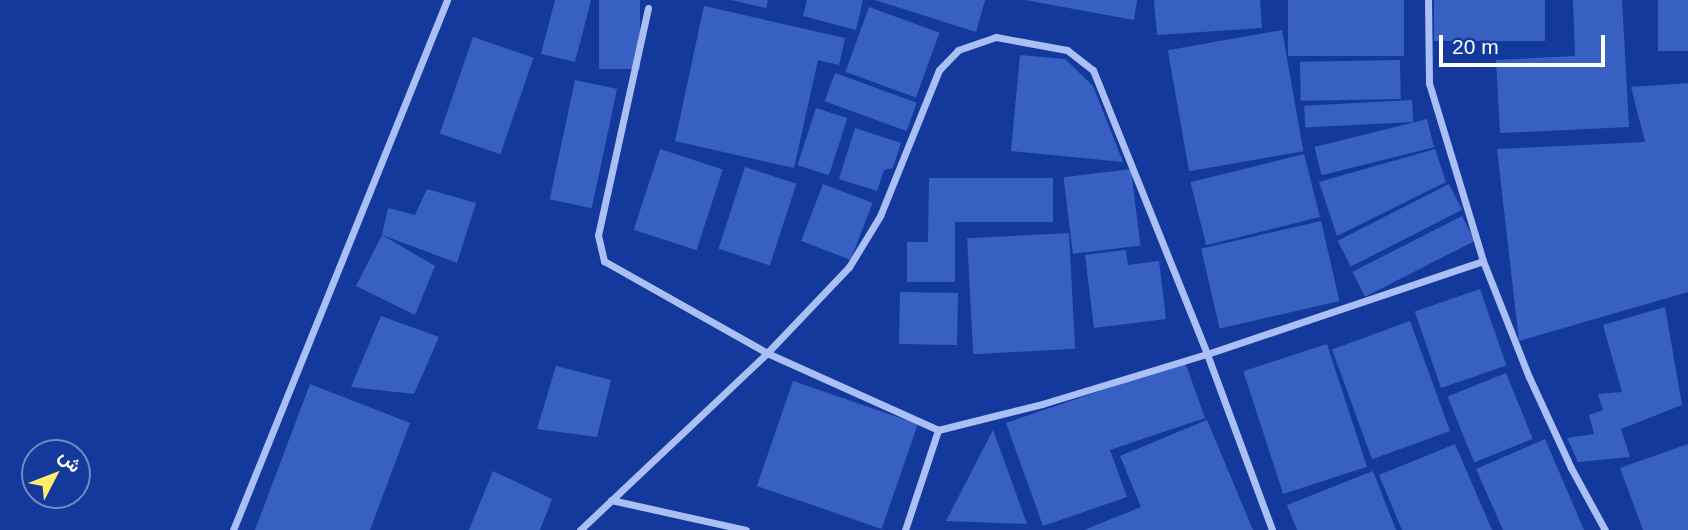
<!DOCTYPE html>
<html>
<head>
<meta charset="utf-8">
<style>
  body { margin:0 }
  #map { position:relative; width:1688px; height:530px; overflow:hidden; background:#14399c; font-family:Helvetica,Vazirmatn,sans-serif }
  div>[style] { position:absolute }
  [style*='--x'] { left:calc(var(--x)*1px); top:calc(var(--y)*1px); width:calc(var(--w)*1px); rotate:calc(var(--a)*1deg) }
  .building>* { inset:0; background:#3860c2; transform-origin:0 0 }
  .minor>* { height:7px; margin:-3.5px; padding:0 3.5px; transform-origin:3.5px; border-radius:3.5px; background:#aabff3 }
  span { translate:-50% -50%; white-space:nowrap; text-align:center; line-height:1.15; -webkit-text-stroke:5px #14399c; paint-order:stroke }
  .north { position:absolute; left:21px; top:439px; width:70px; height:70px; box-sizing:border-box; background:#14399c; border:2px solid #7288c4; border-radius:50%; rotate:48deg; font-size:19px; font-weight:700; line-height:28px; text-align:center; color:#fff }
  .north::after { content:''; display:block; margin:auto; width:24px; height:32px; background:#ffec6c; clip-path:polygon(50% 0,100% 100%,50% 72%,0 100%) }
  .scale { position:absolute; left:1439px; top:35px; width:166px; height:32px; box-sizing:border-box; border:4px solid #fff; border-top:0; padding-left:9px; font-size:21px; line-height:24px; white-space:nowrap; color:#fff; -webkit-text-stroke:5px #14399c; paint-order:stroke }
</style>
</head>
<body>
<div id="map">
  <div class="building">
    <i style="clip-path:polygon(555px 0,591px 0,575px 62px,541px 54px)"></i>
    <i style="left:599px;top:0;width:41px;height:69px"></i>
    <i style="clip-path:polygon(731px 0,768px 0,766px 8px)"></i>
    <i style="clip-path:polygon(807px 0,863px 0,856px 30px,803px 16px)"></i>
    <i style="clip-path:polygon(875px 0,985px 0,976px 32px)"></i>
    <i style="clip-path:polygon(1025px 0,1137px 0,1134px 20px)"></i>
    <i style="clip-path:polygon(1154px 0,1260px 0,1262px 28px,1157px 35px)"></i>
    <i style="left:1288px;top:0;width:116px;height:56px"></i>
    <i style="left:1434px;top:0;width:111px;height:41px"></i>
    <i style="clip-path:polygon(1573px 0,1622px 0,1629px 127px,1500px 133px,1496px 60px,1575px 56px)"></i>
    <i style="left:1658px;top:0;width:30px;height:51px"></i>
    <i style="clip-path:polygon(704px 6px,845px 38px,839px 65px,818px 60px,794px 168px,675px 141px)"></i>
    <i style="left:869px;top:7px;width:75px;height:69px;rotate:20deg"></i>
    <i style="left:1282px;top:30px;width:123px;height:116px;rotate:80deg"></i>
    <i style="left:473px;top:37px;width:64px;height:102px;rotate:19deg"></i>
    <i style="clip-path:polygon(1020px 55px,1065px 59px,1093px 86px,1123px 162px,1011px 151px)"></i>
    <i style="left:1400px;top:60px;width:39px;height:100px;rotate:89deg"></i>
    <i style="left:835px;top:73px;width:87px;height:30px;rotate:20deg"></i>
    <i style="left:575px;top:80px;width:43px;height:122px;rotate:12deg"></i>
    <i style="clip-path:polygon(1688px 83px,1688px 292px,1519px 341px,1497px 149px,1645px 142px,1631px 87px)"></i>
    <i style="left:1412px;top:100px;width:22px;height:108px;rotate:87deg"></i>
    <i style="left:816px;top:108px;width:33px;height:60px;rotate:18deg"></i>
    <i style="left:1427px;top:119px;width:29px;height:116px;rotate:76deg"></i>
    <i style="clip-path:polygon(855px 128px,901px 143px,893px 168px,884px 170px,877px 191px,839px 179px)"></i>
    <i style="left:660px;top:149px;width:66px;height:85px;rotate:18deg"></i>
    <i style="clip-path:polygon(1435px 149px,1446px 182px,1337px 236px,1319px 182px)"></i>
    <i style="left:1304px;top:154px;width:65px;height:117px;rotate:76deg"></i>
    <i style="left:745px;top:167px;width:54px;height:86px;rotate:18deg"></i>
    <i style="left:1131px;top:169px;width:77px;height:68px;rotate:83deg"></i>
    <i style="clip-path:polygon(929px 178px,1053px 178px,1053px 222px,955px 222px,955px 282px,907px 282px,907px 242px,928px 242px)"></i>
    <i style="left:823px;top:184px;width:53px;height:61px;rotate:21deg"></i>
    <i style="left:1449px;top:184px;width:29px;height:125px;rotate:63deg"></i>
    <i style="clip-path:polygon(427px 189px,476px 203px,457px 263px,382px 235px,388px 208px,415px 215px)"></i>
    <i style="left:1462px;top:216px;width:28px;height:123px;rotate:63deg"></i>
    <i style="left:1321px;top:221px;width:82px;height:123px;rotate:77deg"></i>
    <i style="left:1069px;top:233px;width:116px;height:102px;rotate:87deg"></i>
    <i style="clip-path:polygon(382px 235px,435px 266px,415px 315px,356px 286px)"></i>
    <i style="clip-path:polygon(1126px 250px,1128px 265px,1159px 261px,1166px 319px,1094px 328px,1085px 255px)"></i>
    <i style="left:1480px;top:289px;width:81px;height:69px;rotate:71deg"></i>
    <i style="left:900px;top:292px;width:58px;height:52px;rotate:1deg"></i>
    <i style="clip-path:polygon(1665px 307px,1682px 405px,1621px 429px,1630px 457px,1578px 462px,1567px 438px,1594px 434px,1589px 415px,1603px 410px,1598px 394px,1622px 392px,1603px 325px)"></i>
    <i style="clip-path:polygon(381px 316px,439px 337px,414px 394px,351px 387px)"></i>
    <i style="left:1410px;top:321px;width:117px;height:83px;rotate:70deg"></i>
    <i style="left:1327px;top:344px;width:129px;height:88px;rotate:72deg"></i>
    <i style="clip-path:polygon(1185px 362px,1205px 418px,1110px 450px,1127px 497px,1043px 526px,1006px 423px)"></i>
    <i style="clip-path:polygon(556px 366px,611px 380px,597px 437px,537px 429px)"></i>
    <i style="left:1506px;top:373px;width:71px;height:63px;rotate:68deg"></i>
    <i style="left:793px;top:381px;width:132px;height:111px;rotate:19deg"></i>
    <i style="clip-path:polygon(310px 384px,410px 423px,370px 530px,255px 530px)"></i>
    <i style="clip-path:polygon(1207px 420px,1253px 530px,1084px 530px,1141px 507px,1120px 456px)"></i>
    <i style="clip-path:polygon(993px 430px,1027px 524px,946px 521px)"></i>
    <i style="clip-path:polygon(1545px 439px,1584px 530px,1503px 530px,1476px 469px)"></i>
    <i style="clip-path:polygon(1455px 444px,1492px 530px,1402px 530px,1379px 475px)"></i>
    <i style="clip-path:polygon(1688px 444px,1688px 530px,1643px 530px,1620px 468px)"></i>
    <i style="clip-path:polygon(493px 471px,552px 499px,540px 530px,469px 530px)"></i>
    <i style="clip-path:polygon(1373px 471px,1396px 530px,1297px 530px,1287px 505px)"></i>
  </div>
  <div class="minor">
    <i style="--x:1428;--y:0;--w:83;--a:89.3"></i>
    <i style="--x:1429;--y:83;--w:186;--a:73.1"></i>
    <i style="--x:1483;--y:261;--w:125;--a:68.4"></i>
    <i style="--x:1529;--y:377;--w:100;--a:65.2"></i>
    <i style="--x:1571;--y:468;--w:71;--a:61.3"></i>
    <i style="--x:648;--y:8;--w:232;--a:102.4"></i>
    <i style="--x:598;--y:235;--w:27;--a:77"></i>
    <i style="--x:604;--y:261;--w:187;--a:29.4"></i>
    <i style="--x:767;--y:353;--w:188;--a:24.2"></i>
    <i style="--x:611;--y:500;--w:138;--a:12.5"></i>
    <i style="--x:233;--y:530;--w:572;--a:-68.01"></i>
    <i style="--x:580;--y:530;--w:257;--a:-43.4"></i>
    <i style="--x:767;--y:353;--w:119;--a:-46.4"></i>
    <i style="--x:849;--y:267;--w:60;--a:-58.7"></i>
    <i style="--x:880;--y:216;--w:157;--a:-68"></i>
    <i style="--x:939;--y:70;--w:28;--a:-46"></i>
    <i style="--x:958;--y:50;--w:40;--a:-18.9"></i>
    <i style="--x:996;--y:37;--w:72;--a:10.4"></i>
    <i style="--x:1067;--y:50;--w:33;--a:38"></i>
    <i style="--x:1093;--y:70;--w:306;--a:68.1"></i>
    <i style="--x:1207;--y:354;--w:188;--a:69.7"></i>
    <i style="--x:905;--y:530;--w:105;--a:-71.7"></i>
    <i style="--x:938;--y:430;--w:107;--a:-14"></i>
    <i style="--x:1042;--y:404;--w:172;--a:-16.9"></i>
    <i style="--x:1207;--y:354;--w:291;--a:-18.6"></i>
  </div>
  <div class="north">ش</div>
  <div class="scale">20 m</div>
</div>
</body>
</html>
